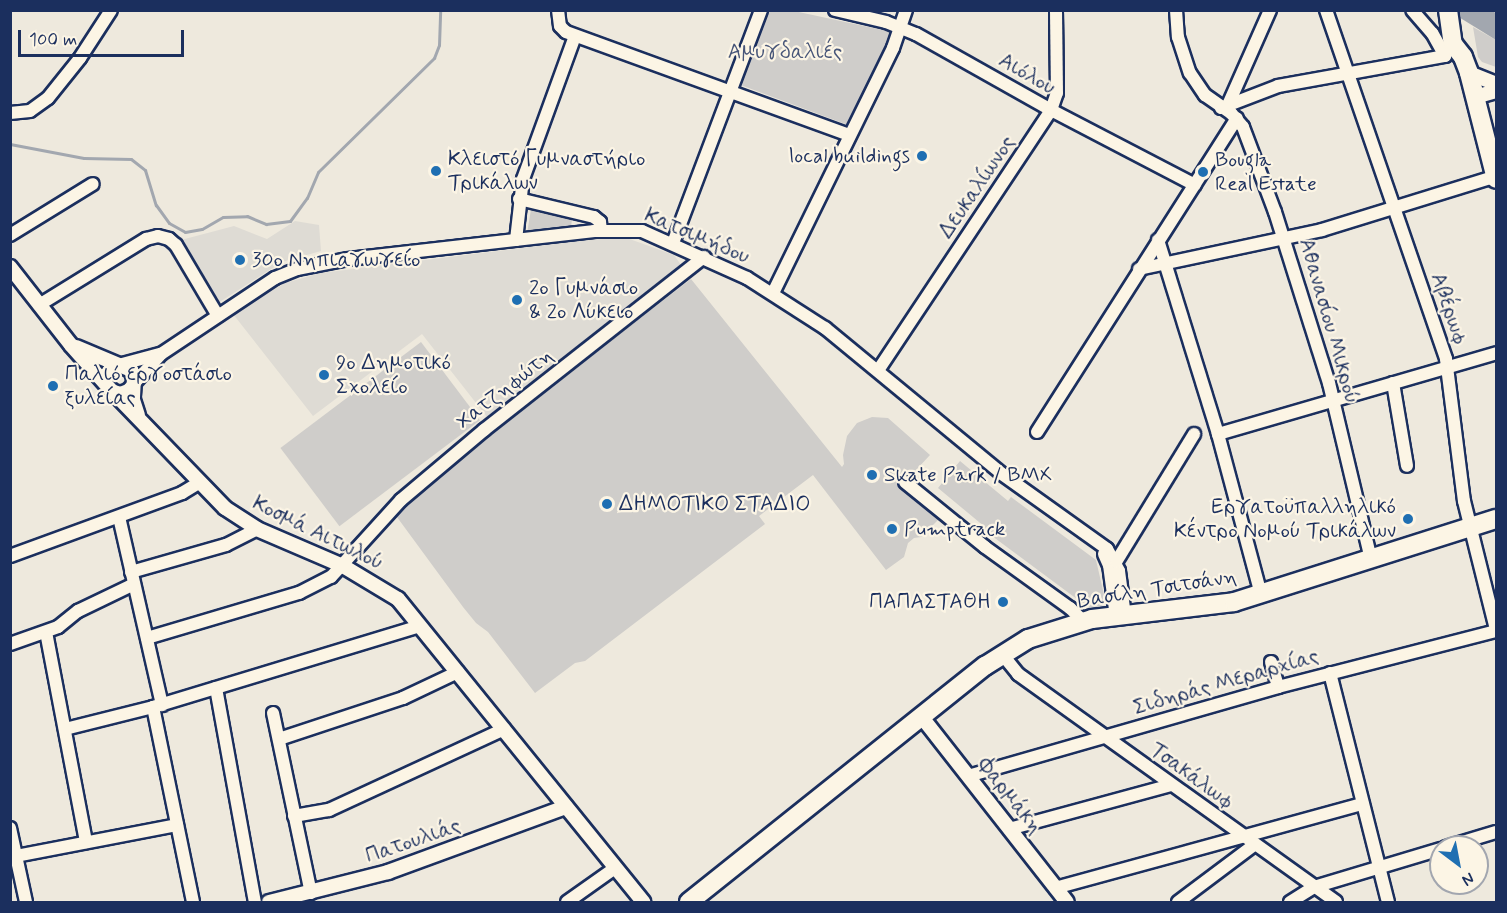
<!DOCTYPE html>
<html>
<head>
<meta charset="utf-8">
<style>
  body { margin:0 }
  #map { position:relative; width:1507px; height:913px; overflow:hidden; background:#eee9dd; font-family:Mynerve,sans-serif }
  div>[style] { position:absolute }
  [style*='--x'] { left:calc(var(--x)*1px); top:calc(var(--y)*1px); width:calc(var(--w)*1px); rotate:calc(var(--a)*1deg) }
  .built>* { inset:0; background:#dedbd4 }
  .green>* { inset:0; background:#cfcdca; transform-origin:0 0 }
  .water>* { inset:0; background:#a2a7af }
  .stream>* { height:3px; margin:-1.5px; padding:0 1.5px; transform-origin:1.5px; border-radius:1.5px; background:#a2a7af }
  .roads { filter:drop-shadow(2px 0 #1b2f5e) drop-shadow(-2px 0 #1b2f5e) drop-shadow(0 2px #1b2f5e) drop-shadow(0 -2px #1b2f5e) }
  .minor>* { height:12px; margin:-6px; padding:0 6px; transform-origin:6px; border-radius:6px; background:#fcf5e5 }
  .tertiary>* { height:14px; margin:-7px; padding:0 7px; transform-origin:7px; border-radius:7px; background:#fcf5e5 }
  .primary>* { height:18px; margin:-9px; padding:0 9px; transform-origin:9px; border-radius:9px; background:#fcf5e5 }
  .dots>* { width:16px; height:16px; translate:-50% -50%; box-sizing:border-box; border:3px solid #fcf5e5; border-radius:50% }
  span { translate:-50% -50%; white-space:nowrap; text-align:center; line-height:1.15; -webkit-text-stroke:4.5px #fcf5e5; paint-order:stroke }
  .park-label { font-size:21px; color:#485679 }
  .street-label { font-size:21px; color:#1b2f5e }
  .poi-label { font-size:21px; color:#1b2f5e }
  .right { translate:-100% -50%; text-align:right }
  .left { translate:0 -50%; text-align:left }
  .frame { position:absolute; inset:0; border:12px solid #1b2f5e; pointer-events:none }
  .north { position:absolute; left:1429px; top:835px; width:60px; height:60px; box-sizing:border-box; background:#fcf5e5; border:2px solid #a2a6af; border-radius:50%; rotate:148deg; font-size:16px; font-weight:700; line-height:24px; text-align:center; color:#1b2f5e }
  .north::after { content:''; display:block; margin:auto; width:21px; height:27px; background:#1f6fb2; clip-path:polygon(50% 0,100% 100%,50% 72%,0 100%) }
  .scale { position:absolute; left:18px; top:30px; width:166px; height:27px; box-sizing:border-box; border:3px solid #1b2f5e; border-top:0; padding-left:8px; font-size:18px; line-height:21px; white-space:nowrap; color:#1b2f5e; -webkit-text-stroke:4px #fcf5e5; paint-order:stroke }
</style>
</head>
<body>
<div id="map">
  <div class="built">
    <i style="clip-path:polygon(295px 221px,319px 225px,321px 251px,282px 262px,218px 303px,181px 240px,234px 226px,267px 239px)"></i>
    <i style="clip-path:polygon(610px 237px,624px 237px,674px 255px,681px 265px,487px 417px,422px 334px,313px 416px,233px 314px,285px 283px,321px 273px)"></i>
  </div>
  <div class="green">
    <i style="clip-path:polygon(767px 11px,794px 11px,892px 32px,848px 125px,738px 84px)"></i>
    <i style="clip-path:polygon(1473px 27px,1496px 40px,1496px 67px,1482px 62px,1478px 57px)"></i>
    <i style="clip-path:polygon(531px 209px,572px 218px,571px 228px,527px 234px)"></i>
    <i style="clip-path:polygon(691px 279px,842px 467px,844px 464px,843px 455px,847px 436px,857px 423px,872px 417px,888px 418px,930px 455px,905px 482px,944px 514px,921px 537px,914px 538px,908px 543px,904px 557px,886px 570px,813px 475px,759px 516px,765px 524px,585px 661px,575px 663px,535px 693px,488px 632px,476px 623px,463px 607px,394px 513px,499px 427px)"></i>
    <i style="left:421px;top:342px;width:98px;height:176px;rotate:53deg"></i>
    <i style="clip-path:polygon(960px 461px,1008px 501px,1011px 497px,1096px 560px,1105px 599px,1102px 606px,1089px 608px,984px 530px,985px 527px,938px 488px)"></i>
  </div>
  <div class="water">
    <i style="clip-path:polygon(1449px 11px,1492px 11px,1496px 13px,1496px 40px)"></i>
  </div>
  <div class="stream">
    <i style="--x:10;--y:144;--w:75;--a:10.7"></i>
    <i style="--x:84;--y:158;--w:47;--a:1.2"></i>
    <i style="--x:131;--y:159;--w:18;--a:38"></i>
    <i style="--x:145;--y:170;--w:37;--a:73"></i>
    <i style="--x:156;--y:205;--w:22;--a:54"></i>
    <i style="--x:169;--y:223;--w:18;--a:29"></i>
    <i style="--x:185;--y:232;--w:17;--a:-10"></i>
    <i style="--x:202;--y:229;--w:24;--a:-30"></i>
    <i style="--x:223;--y:217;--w:24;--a:-2"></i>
    <i style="--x:247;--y:216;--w:21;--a:23"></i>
    <i style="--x:266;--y:224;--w:24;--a:-7"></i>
    <i style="--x:290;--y:221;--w:29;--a:-54"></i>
    <i style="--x:307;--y:198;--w:28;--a:-67"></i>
    <i style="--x:318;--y:172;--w:163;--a:-44.5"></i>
    <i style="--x:434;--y:58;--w:14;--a:-69"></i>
    <i style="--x:439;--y:45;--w:35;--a:-88"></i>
  </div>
  <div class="roads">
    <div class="minor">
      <i style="--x:558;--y:10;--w:16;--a:83"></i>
      <i style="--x:560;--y:26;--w:8;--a:45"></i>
      <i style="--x:566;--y:32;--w:301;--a:20"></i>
      <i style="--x:835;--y:10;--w:52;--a:13.2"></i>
      <i style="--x:886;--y:22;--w:32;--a:22"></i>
      <i style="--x:916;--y:34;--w:155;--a:29.4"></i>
      <i style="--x:1051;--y:110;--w:162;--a:27.5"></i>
      <i style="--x:1176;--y:10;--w:27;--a:86"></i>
      <i style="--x:1178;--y:37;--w:38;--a:72"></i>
      <i style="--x:1190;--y:73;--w:27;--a:56"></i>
      <i style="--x:1205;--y:95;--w:32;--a:35"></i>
      <i style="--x:1231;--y:113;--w:18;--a:49"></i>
      <i style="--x:1243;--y:127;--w:91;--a:69.4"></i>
      <i style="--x:1275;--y:212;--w:179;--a:72.5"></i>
      <i style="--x:1329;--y:383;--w:181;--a:76.6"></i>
      <i style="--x:1326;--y:10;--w:369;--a:71"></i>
      <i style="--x:1446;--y:359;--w:143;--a:82.8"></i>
      <i style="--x:1464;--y:501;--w:132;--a:76"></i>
      <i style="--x:1228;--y:105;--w:104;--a:-66.1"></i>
      <i style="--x:1221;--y:108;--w:61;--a:-21.1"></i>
      <i style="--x:1278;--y:86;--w:170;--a:-10.2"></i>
      <i style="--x:1445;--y:56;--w:26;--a:-119"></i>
      <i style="--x:1432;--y:33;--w:30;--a:-131"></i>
      <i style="--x:10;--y:113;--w:20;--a:-6"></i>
      <i style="--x:30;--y:111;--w:22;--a:-36"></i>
      <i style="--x:48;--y:98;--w:51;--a:-51.3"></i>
      <i style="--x:80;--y:58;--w:57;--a:-57.1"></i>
      <i style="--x:519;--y:199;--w:77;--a:13.5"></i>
      <i style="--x:594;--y:217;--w:8;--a:40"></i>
      <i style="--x:600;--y:222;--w:8;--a:83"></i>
      <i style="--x:10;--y:235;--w:97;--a:-31.6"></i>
      <i style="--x:516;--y:240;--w:61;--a:-83.5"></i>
      <i style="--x:523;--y:179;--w:152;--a:-70"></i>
      <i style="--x:1158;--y:240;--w:203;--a:72.8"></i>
      <i style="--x:1218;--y:434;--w:166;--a:75"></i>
      <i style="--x:673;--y:243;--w:249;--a:-69.3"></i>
      <i style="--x:1139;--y:269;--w:187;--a:-12"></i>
      <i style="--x:1322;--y:230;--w:182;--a:-17.2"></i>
      <i style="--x:773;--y:293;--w:273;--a:-63.9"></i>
      <i style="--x:893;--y:48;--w:40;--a:-71.1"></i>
      <i style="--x:39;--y:305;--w:126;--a:-31.7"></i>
      <i style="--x:146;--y:239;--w:12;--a:-14"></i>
      <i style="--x:158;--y:236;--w:11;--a:15"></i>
      <i style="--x:169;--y:239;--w:9;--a:41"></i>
      <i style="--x:176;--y:245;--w:82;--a:59.4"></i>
      <i style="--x:879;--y:369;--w:311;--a:-56.4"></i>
      <i style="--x:1051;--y:110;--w:18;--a:-71"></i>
      <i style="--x:1057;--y:93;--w:83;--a:-90.7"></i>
      <i style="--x:106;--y:383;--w:9;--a:-90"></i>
      <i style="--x:106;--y:374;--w:9;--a:-54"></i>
      <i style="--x:111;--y:367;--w:51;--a:-14.9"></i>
      <i style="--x:1393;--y:383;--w:84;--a:80.4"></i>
      <i style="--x:111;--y:390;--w:9;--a:18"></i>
      <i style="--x:120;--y:393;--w:9;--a:-21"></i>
      <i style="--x:128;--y:390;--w:49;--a:-47.5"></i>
      <i style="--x:161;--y:354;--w:137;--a:-33.7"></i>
      <i style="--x:275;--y:278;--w:24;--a:-22"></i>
      <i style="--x:297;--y:269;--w:52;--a:-11.1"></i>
      <i style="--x:348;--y:259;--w:248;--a:-6.5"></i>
      <i style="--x:594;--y:231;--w:48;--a:0"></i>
      <i style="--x:642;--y:231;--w:115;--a:24.1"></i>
      <i style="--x:747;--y:278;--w:93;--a:32.7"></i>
      <i style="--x:825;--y:328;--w:229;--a:39.5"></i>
      <i style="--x:1002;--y:474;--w:129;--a:35.5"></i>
      <i style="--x:1107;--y:549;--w:25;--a:61"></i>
      <i style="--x:1119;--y:571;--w:45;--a:82.4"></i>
      <i style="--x:1037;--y:432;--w:372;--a:-57.5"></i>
      <i style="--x:1218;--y:434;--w:290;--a:-16.2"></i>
      <i style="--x:905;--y:482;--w:103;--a:39.1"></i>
      <i style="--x:985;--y:547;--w:105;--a:35.7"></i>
      <i style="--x:1070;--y:608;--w:18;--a:45"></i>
      <i style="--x:119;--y:517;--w:193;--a:77.1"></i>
      <i style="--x:1104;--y:554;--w:12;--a:66"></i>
      <i style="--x:1109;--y:565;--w:52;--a:82.3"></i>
      <i style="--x:10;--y:556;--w:183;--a:-20.1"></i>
      <i style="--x:182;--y:493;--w:21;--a:-31"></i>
      <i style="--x:1116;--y:562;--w:150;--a:-58.6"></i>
      <i style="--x:131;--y:572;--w:99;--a:-15.9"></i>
      <i style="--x:226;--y:545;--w:35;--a:-27"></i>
      <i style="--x:46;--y:632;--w:214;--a:79.2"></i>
      <i style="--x:147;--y:638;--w:159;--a:-16.5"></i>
      <i style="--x:299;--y:593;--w:36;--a:-27"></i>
      <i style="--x:331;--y:577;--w:104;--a:-47.7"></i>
      <i style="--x:401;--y:500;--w:109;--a:-40.1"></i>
      <i style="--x:484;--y:430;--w:280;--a:-38.2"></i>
      <i style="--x:10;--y:644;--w:51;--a:-19.5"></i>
      <i style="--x:58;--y:627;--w:26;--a:-39"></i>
      <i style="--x:78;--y:611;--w:62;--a:-25.7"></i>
      <i style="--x:1002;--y:654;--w:26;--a:51"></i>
      <i style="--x:1018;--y:674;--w:391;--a:35.6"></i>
      <i style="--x:1271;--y:662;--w:26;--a:74"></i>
      <i style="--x:1330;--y:673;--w:236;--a:75.8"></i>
      <i style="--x:216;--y:688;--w:218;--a:79.7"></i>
      <i style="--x:153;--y:707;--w:199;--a:78.4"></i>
      <i style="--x:273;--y:713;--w:184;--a:78.1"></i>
      <i style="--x:65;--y:729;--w:91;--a:-14"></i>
      <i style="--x:153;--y:707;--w:279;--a:-16.9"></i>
      <i style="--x:279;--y:739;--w:131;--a:-18.3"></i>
      <i style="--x:403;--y:698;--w:61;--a:-25.3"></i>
      <i style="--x:968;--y:776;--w:323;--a:-16"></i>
      <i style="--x:1278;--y:687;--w:225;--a:-14.4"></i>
      <i style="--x:294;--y:816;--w:36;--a:-10"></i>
      <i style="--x:329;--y:810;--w:193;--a:-24.8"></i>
      <i style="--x:10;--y:828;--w:76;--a:77.8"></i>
      <i style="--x:1009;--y:829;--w:168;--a:-15.2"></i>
      <i style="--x:1446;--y:847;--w:52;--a:-16.7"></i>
      <i style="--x:16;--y:856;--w:164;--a:-10.9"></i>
      <i style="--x:1055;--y:888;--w:319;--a:-15.3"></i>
      <i style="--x:567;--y:902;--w:59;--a:-35.3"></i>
      <i style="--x:1178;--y:902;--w:95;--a:-36.9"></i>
      <i style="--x:1290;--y:902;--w:28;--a:-32"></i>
      <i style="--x:1314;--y:887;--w:133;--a:-16.7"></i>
    </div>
    <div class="tertiary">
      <i style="--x:1469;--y:73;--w:29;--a:22"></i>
      <i style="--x:1475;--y:97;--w:22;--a:-16"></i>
      <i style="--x:10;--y:267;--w:99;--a:52"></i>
      <i style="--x:71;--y:345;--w:60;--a:48.4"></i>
      <i style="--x:111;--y:390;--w:164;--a:46"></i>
      <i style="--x:225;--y:508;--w:38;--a:33"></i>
      <i style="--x:257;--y:529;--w:94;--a:23.3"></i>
      <i style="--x:343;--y:566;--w:64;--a:31"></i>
      <i style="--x:398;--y:599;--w:390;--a:51"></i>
      <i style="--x:76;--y:347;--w:60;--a:22.7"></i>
      <i style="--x:131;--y:370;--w:9;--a:69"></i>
      <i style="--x:134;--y:378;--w:22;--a:93"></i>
      <i style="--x:133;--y:400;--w:16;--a:72"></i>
      <i style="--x:921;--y:716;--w:236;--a:51.9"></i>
      <i style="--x:269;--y:902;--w:123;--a:-14.1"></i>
      <i style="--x:388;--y:872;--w:189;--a:-20.1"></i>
    </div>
    <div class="primary">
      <i style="--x:1448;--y:10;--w:34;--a:82"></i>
      <i style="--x:1453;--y:44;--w:16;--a:52"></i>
      <i style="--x:1463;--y:57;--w:17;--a:69"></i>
      <i style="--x:1469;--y:73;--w:109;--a:75.7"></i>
      <i style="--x:689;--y:902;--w:379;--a:-38.6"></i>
      <i style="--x:985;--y:666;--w:51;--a:-32.1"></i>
      <i style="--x:1028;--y:639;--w:67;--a:-17.4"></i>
      <i style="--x:1092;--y:619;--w:143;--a:-6.8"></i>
      <i style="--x:1234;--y:602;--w:275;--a:-17.6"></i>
    </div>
  </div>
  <div class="dots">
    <i style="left:922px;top:156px;background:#1f6fb2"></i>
    <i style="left:436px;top:171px;background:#1f6fb2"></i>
    <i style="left:1203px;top:172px;background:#1f6fb2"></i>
    <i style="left:240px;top:260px;background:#1f6fb2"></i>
    <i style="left:517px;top:300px;background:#1f6fb2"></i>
    <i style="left:324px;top:375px;background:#1f6fb2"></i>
    <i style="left:53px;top:386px;background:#1f6fb2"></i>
    <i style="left:872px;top:475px;background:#1f6fb2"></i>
    <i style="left:607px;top:504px;background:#1f6fb2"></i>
    <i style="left:1408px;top:519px;background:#1f6fb2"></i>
    <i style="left:892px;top:529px;background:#1f6fb2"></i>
    <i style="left:1003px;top:602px;background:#1f6fb2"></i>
  </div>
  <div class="park-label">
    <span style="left:785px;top:52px">Αμυγδαλιές</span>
  </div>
  <div class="street-label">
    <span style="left:1027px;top:74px;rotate:30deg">Αιόλου</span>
    <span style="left:977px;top:187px;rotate:-56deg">Δευκαλίωνος</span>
    <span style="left:697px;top:236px;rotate:23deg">Κατσιμήδου</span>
    <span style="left:1449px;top:309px;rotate:71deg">Αβέρωφ</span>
    <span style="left:1329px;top:321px;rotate:74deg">Αθανασίου Μικρού</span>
    <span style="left:505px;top:389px;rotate:-38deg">Χατζηφώτη</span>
    <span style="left:318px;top:533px;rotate:26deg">Κοσμά Αιτωλού</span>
    <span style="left:1157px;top:589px;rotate:-9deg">Βασίλη Τσιτσάνη</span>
    <span style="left:1226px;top:682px;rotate:-16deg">Σιδηράς Μεραρχίας</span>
    <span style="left:1192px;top:776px;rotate:36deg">Τσακάλωφ</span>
    <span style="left:1010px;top:796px;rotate:52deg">Φαρμάκη</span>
    <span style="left:413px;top:841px;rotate:-19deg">Πατουλιάς</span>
  </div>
  <div class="poi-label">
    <span class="right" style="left:910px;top:156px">local buildings</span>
    <span class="left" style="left:448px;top:171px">Κλειστό Γυμναστήριο<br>Τρικάλων</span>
    <span class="left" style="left:1215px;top:172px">Bougla<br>Real Estate</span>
    <span class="left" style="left:252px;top:260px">30ο Νηπιαγωγείο</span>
    <span class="left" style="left:529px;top:300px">2ο Γυμνάσιο<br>&amp; 2ο Λύκειο</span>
    <span class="left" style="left:336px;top:375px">9ο Δημοτικό<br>Σχολείο</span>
    <span class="left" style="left:65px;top:386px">Παλιό εργοστάσιο<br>ξυλείας</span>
    <span class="left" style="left:884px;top:475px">Skate Park / BMX</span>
    <span class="left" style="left:619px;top:504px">ΔΗΜΟΤΙΚΟ ΣΤΑΔΙΟ</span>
    <span class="right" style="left:1396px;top:519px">Εργατοϋπαλληλικό<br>Κέντρο Νομού Τρικάλων</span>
    <span class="left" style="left:904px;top:529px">Pumptrack</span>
    <span class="right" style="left:991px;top:602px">ΠΑΠΑΣΤΑΘΗ</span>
  </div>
  <div class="frame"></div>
  <div class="north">N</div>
  <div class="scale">100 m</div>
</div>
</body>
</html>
